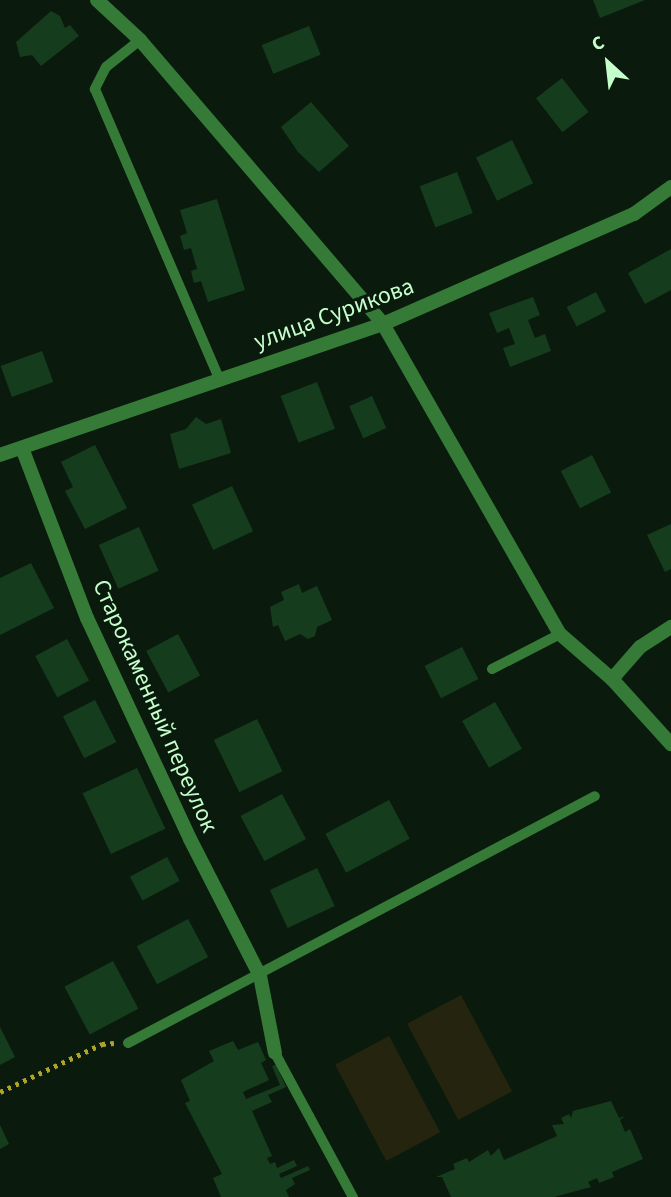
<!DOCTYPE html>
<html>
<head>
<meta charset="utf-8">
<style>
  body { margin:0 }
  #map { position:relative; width:671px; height:1197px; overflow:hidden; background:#0a1b0d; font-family:"Source Sans 3",sans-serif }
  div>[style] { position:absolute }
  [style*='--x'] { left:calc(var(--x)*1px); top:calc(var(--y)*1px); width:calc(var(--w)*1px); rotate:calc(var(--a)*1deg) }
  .green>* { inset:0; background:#25240e; transform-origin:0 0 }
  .building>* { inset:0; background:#163c1e; transform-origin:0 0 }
  .path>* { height:4.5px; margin-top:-2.25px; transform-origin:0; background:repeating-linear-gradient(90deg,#aea42a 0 3.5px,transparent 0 8.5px) }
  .lane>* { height:10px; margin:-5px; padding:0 5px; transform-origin:5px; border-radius:5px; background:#357b37 }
  .street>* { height:14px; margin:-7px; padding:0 7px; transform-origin:7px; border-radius:7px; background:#357b37 }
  span { translate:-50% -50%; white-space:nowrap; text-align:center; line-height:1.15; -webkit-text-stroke:6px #0a1b0d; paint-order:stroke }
  .street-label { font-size:24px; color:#c5ffcb }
  .north { position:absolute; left:573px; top:28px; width:70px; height:70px; -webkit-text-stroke:5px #0a1b0d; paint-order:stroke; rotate:333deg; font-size:19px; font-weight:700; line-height:28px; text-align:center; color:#c5ffcb }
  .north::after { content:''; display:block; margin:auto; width:24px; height:32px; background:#c5ffcb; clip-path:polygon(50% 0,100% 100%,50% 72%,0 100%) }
</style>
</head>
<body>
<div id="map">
  <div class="green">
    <i style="left:461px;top:995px;width:109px;height:61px;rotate:62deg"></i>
    <i style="left:389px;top:1036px;width:109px;height:61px;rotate:62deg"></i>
  </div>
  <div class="building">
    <i style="clip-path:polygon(593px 0,645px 0,600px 18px)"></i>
    <i style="clip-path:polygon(51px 11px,60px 16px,65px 28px,70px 25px,79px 36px,41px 66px,32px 55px,20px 57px,16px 42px)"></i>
    <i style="left:309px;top:26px;width:31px;height:51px;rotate:68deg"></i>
    <i style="left:562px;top:78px;width:43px;height:33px;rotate:52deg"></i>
    <i style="clip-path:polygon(311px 102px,349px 146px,319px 172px,298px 152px,281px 127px)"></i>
    <i style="left:512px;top:140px;width:48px;height:40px;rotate:64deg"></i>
    <i style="left:457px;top:172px;width:44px;height:40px;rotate:69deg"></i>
    <i style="clip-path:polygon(217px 199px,245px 290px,208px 302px,201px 281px,194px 283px,191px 271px,197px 269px,191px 248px,184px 250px,180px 236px,187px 233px,180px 210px)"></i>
    <i style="clip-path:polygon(671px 249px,671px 290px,645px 304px,628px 273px)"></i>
    <i style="left:596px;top:292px;width:22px;height:33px;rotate:63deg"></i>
    <i style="clip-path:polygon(533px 297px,540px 315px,528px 320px,535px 338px,545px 334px,551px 351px,510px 367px,503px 348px,515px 344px,509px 328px,497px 333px,489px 313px)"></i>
    <i style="left:42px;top:351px;width:33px;height:44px;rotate:70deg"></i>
    <i style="left:317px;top:382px;width:50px;height:39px;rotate:69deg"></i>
    <i style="left:372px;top:396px;width:35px;height:25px;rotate:66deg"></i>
    <i style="clip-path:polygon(196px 417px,206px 424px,221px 419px,231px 453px,179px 469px,170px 434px,186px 429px)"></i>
    <i style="clip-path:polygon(95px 445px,127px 508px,85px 529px,65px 491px,73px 487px,61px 462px)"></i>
    <i style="left:592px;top:455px;width:42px;height:35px;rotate:63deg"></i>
    <i style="left:232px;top:486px;width:50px;height:44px;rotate:65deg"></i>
    <i style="clip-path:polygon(671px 524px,671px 569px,665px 572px,647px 535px)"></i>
    <i style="left:139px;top:527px;width:48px;height:44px;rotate:66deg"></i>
    <i style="clip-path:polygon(31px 563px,54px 608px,0 635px,0 578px)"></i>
    <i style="clip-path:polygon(299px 584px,302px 593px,317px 586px,332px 620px,317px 627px,315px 636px,308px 639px,300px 634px,285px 641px,278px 625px,273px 627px,270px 607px,284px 600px,281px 592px)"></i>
    <i style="left:178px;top:634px;width:47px;height:36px;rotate:62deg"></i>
    <i style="left:67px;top:639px;width:47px;height:36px;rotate:62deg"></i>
    <i style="left:462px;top:647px;width:36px;height:42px;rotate:63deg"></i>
    <i style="left:95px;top:700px;width:47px;height:36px;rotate:63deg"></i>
    <i style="left:495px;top:702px;width:54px;height:38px;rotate:60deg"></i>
    <i style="left:257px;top:719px;width:58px;height:48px;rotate:64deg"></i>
    <i style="left:137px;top:768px;width:67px;height:60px;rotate:65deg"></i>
    <i style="left:282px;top:794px;width:51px;height:47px;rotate:62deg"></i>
    <i style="left:389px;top:800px;width:44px;height:72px;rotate:62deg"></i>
    <i style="left:167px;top:857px;width:27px;height:42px;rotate:62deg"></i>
    <i style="left:317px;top:868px;width:42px;height:52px;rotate:65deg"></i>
    <i style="left:188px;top:919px;width:43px;height:58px;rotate:62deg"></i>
    <i style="left:113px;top:961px;width:54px;height:55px;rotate:62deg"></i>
    <i style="clip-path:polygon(0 1027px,15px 1057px,0 1065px)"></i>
    <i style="clip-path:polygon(233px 1041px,238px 1050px,258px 1042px,266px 1060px,261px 1063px,269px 1080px,243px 1092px,246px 1099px,280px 1085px,272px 1066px,276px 1065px,286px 1087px,268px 1095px,272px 1102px,252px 1111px,272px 1156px,267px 1158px,270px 1164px,275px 1162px,277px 1168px,294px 1160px,297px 1166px,279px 1174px,281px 1178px,308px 1166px,310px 1170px,292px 1178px,295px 1184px,286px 1190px,289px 1197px,221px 1197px,213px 1178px,222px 1174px,185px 1103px,190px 1101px,181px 1080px,214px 1061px,209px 1051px)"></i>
    <i style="clip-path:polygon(611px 1101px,619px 1118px,625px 1116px,620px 1120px,625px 1132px,630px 1129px,643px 1159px,612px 1172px,614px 1177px,599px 1183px,597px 1178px,588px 1182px,591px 1187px,554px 1197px,451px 1197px,442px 1177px,436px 1177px,455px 1169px,453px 1164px,467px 1158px,469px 1162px,488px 1150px,491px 1156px,499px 1148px,504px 1160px,557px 1136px,552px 1125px,564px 1124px,561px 1118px,569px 1114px,571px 1118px,573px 1111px)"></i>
    <i style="clip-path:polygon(0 1125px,9px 1144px,0 1149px)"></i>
  </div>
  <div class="path">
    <i style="--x:0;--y:1092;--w:113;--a:-25.2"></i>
    <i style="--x:102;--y:1044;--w:12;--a:-5"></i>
  </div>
  <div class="lane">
    <i style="--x:140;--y:40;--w:43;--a:141.5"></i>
    <i style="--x:106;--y:67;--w:25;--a:117"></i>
    <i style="--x:95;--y:89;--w:318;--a:66.8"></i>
    <i style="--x:492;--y:669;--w:76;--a:-27.2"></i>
    <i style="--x:128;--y:1043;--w:528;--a:-27.87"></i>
    <i style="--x:275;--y:1053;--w:164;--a:61.6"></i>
  </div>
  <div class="street">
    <i style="--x:97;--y:0;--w:59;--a:42.9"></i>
    <i style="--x:140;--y:40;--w:374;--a:49.4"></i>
    <i style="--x:383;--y:324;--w:357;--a:60.3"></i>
    <i style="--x:560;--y:634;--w:69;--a:40.9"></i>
    <i style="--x:612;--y:679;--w:88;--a:47.8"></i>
    <i style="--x:22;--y:448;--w:182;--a:69.1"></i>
    <i style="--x:87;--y:618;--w:244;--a:65"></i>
    <i style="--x:190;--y:839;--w:154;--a:62.9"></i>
    <i style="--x:260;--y:976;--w:78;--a:79"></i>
    <i style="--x:0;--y:455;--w:405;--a:-18.9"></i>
    <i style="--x:383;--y:324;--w:274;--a:-23.7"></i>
    <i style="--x:634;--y:214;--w:46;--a:-36.1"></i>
    <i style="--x:612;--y:679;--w:43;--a:-48.8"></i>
    <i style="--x:640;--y:647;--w:37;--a:-33"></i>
  </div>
  <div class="street-label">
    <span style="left:334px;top:314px;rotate:-20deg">улица Сурикова</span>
    <span style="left:155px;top:706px;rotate:66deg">Старокаменный переулок</span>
  </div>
  <div class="north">С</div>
</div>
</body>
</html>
